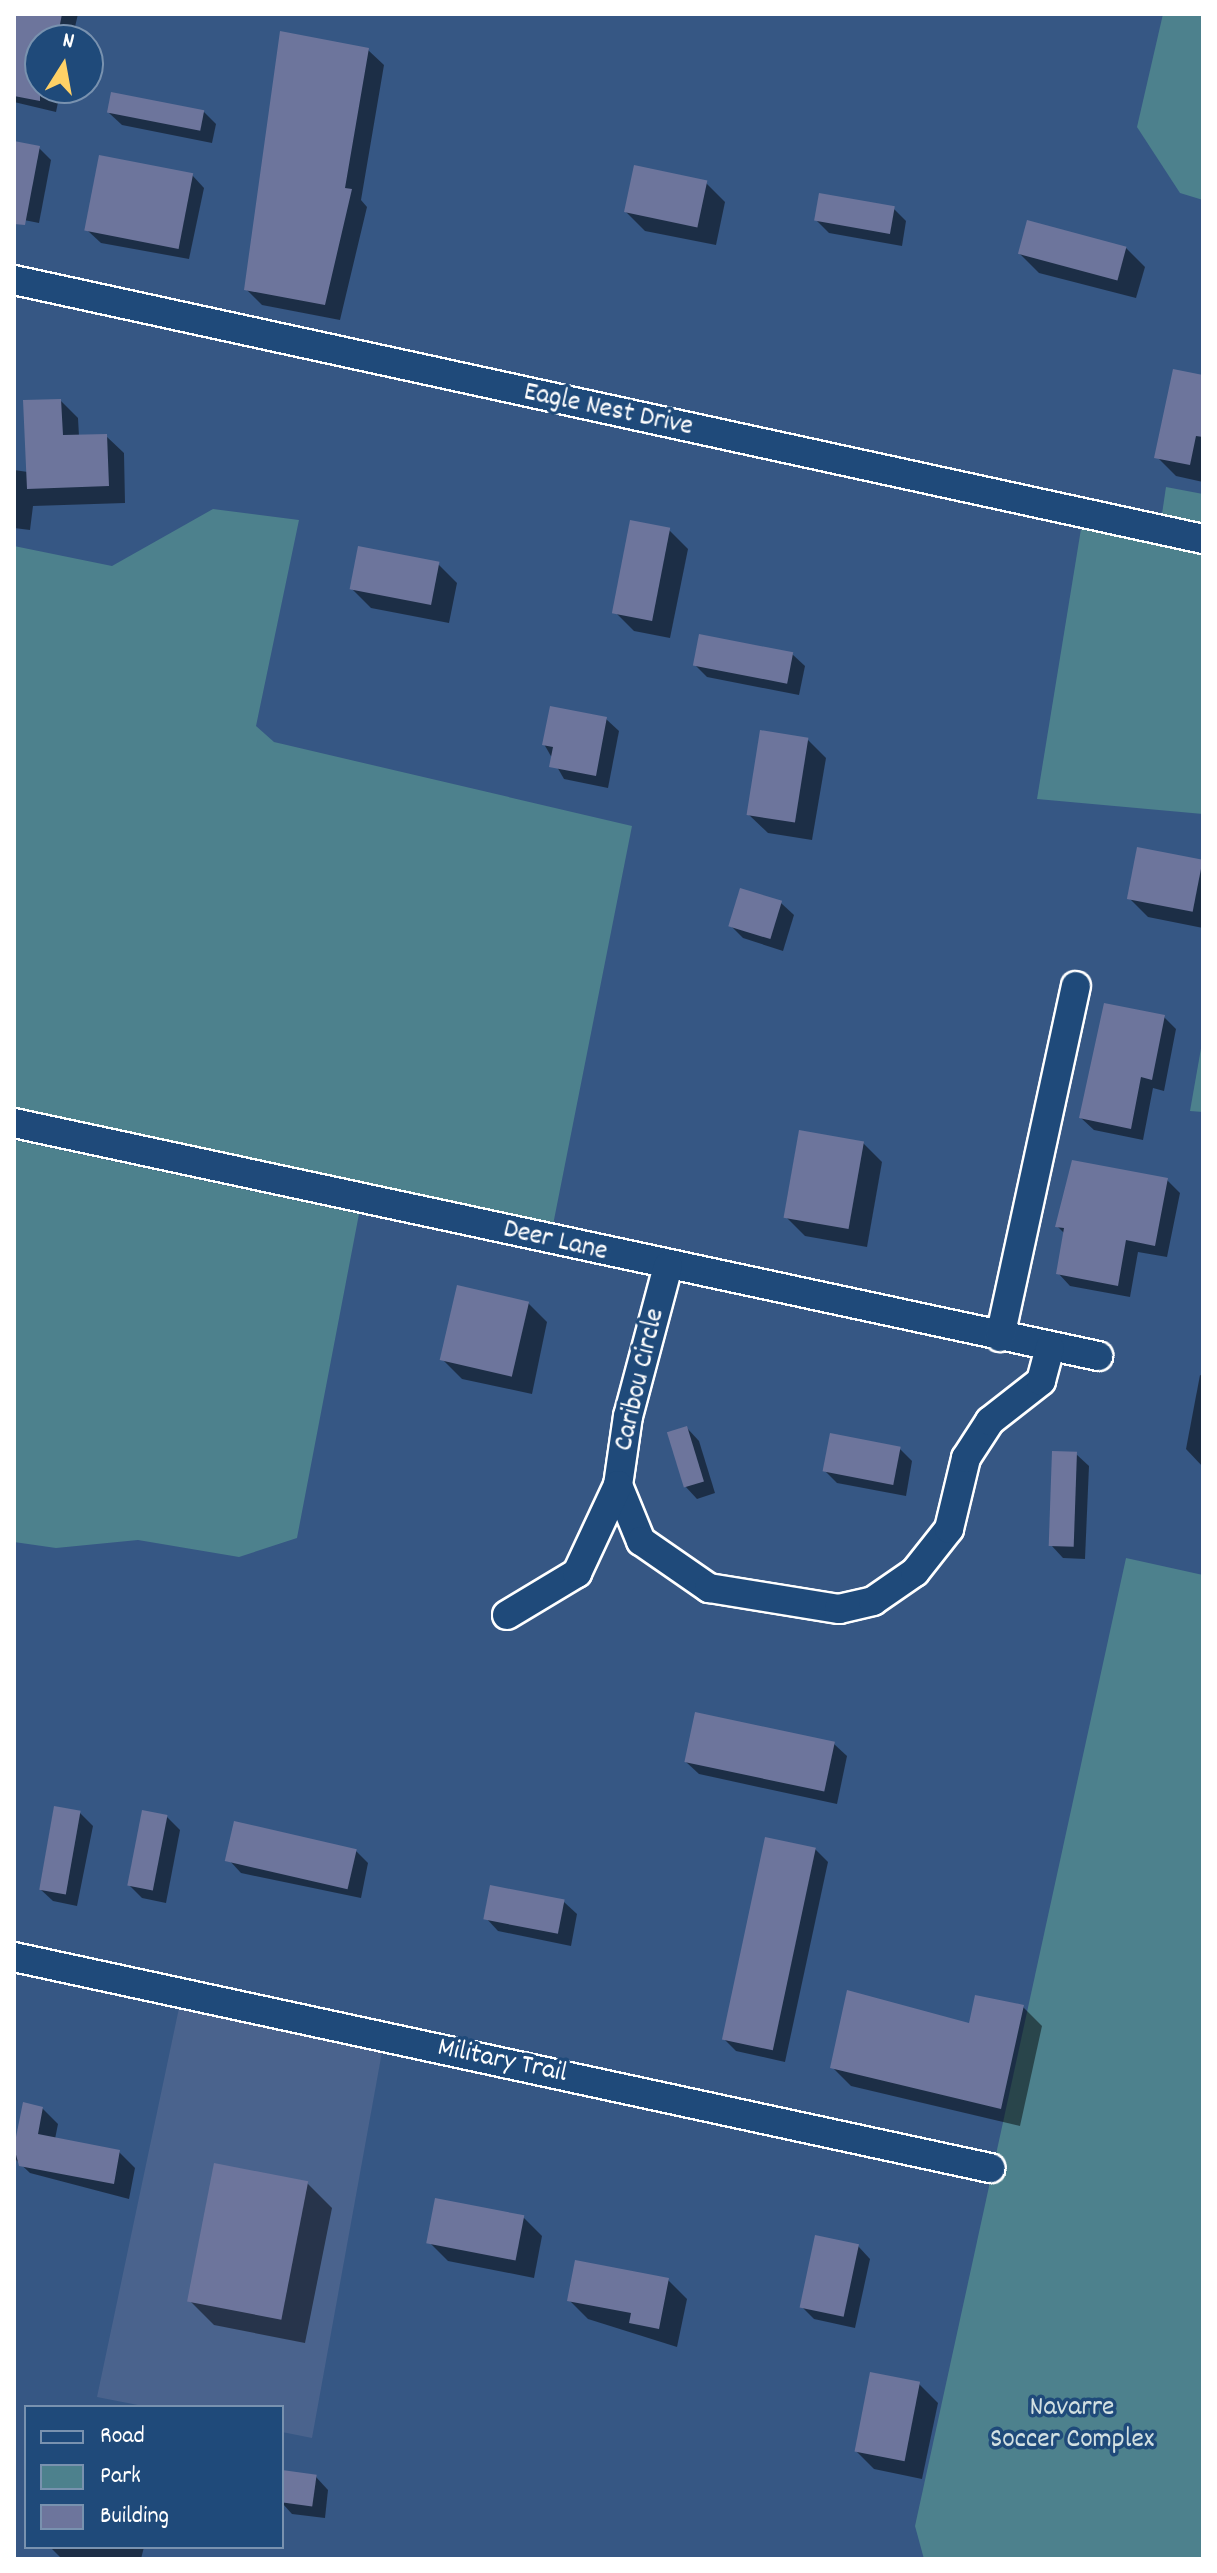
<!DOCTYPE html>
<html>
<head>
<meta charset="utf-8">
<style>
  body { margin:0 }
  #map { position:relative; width:1217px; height:2573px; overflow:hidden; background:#365784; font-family:Dekko,sans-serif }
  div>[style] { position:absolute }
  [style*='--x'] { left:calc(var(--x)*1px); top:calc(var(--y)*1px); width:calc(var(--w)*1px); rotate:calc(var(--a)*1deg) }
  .built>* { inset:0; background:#4a638d }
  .green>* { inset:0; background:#4d818d }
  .shadow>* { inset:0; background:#0007 }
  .building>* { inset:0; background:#6d759c; transform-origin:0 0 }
  .roads { filter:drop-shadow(2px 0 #fff) drop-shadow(-2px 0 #fff) drop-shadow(0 2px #fff) drop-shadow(0 -2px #fff) }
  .street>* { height:28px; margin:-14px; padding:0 14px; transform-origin:14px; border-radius:14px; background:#1f4a7a }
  span { translate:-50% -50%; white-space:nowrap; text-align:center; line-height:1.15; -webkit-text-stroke:7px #1f4a7a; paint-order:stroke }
  .street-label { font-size:28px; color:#fff }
  .park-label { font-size:28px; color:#d2e0e2 }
  .frame { position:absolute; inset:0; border:16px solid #fff; pointer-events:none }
  .legend { position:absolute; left:24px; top:2405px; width:260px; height:144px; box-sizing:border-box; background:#1f4a7a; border:2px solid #7992af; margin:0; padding:10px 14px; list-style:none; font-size:24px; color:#fff }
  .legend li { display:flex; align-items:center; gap:16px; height:40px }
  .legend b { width:40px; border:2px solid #7992af }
  .north { position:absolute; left:24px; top:24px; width:80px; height:80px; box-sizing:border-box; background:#1f4a7a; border:2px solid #7992af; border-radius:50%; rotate:11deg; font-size:22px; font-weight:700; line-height:32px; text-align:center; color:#fff }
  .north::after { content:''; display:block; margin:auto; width:28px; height:36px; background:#ffd166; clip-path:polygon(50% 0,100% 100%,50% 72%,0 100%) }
</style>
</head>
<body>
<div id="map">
  <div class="built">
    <i style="clip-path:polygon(179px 2008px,382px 2052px,312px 2438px,282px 2432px,282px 2407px,148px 2407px,97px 2397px)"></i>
  </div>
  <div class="green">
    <i style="clip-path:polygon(1163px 14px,1203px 14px,1203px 200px,1180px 193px,1137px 127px)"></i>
    <i style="clip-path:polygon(1166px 487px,1203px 494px,1203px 523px,1162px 514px)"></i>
    <i style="clip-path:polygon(213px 509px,299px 520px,256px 726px,274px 742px,632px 826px,553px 1225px,14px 1107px,14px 546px,112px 566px)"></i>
    <i style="clip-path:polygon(1081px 529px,1203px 555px,1203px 814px,1037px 799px)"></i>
    <i style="clip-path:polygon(1203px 1037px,1203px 1112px,1190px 1111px)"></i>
    <i style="clip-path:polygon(14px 1140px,359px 1214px,297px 1538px,239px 1557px,138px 1540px,56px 1548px,14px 1542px)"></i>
    <i style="clip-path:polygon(1126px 1558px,1203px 1575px,1203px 2559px,924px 2559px,915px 2526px)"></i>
  </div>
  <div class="shadow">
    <i style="clip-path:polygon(14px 14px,78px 14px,72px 40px,40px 40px,40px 88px,61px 88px,56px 112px,14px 102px)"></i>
    <i style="clip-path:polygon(368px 50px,384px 65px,361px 200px,367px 207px,340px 320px,262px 305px,246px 289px)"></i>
    <i style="clip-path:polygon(204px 112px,216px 124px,212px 143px,122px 125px,109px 113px)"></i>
    <i style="clip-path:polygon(14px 143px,39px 148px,51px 160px,39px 223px,14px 218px)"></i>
    <i style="clip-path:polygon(192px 175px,204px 188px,189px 259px,101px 243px,88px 231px)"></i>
    <i style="clip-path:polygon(706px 183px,725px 202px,716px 245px,645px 231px,626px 212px)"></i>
    <i style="clip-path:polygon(894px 209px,906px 221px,902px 246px,829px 233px,816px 220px)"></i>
    <i style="clip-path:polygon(1126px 248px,1145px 267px,1136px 298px,1039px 273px,1020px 254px)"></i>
    <i style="clip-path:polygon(1203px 377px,1203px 482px,1176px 476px,1157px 457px)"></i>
    <i style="clip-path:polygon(61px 401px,78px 418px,79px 436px,106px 436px,124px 453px,125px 503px,33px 506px,30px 530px,14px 528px,14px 470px,28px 472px)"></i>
    <i style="clip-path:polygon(669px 530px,688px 549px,670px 638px,634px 631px,615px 612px)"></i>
    <i style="clip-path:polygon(438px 564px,457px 583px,449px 623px,371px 608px,352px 589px)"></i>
    <i style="clip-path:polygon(792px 654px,805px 666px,799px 695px,707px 677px,695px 665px)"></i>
    <i style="clip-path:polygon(606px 719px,619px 731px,608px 788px,564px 779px,544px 744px)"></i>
    <i style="clip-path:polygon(807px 739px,826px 758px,812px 840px,768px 833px,748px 814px)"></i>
    <i style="clip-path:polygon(1139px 849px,1203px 862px,1203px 928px,1148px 917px,1129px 898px)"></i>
    <i style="clip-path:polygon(781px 903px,794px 915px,783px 951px,743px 938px,731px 926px)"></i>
    <i style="clip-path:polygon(1164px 1017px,1176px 1029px,1164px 1091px,1153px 1088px,1143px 1140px,1094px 1130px,1081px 1118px)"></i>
    <i style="clip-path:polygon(863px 1143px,882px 1162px,867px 1247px,805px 1236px,786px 1217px)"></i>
    <i style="clip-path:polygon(1167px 1180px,1180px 1193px,1167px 1257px,1138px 1252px,1130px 1297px,1070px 1286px,1058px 1273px,1065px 1234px,1057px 1226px)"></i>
    <i style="clip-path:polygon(528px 1303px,547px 1322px,532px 1394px,462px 1379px,443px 1360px)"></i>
    <i style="clip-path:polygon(1200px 1375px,1203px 1376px,1203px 1467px,1186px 1449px)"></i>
    <i style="clip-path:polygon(687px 1428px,699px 1441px,715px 1493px,697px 1499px,685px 1486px)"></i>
    <i style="clip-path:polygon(900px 1449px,912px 1461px,906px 1496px,837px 1483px,824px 1470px)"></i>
    <i style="clip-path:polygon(1076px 1454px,1089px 1466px,1085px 1559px,1063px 1558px,1051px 1545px)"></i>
    <i style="clip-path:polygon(834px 1744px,847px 1756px,837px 1804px,699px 1774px,686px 1762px)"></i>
    <i style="clip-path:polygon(80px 1813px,93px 1826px,77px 1906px,53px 1901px,40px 1889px)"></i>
    <i style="clip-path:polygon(167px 1817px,180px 1830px,166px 1903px,142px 1898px,130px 1886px)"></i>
    <i style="clip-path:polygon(815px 1849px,828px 1862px,785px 2062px,736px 2051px,724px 2039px)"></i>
    <i style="clip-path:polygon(356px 1851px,368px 1863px,361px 1898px,241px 1873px,229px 1860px)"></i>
    <i style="clip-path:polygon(564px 1902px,577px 1914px,571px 1946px,498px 1931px,486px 1918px)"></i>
    <i style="clip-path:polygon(1023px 2007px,1042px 2026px,1020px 2126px,851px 2086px,832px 2067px)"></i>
    <i style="clip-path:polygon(24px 2105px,42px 2108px,58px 2124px,55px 2139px,119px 2152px,135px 2168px,129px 2199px,30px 2173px,14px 2158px)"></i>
    <i style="clip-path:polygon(307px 2183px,332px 2208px,305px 2343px,214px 2325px,189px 2300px)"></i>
    <i style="clip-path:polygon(523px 2217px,542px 2236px,534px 2278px,448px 2261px,429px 2242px)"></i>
    <i style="clip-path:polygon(858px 2246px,870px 2259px,855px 2328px,814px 2319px,802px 2307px)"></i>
    <i style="clip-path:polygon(668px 2280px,687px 2299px,677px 2347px,588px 2319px,569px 2300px)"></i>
    <i style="clip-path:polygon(919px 2384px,938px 2403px,922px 2479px,874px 2469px,855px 2450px)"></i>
    <i style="clip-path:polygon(316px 2477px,328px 2490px,325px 2518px,292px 2514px,282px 2503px,282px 2484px)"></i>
    <i style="clip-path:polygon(144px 2547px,141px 2559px,62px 2559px,52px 2549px)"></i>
  </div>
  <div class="building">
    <i style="clip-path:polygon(14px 14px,62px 14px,57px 40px,40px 40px,40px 101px,14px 96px)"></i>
    <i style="clip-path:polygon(280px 31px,369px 48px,345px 188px,352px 189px,325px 305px,244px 290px)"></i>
    <i style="left:111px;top:92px;width:95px;height:21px;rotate:11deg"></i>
    <i style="clip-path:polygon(14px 141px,40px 146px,25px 225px,14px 224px)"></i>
    <i style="left:99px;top:155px;width:96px;height:77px;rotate:11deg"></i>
    <i style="left:634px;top:165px;width:75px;height:48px;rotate:12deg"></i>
    <i style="left:819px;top:193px;width:77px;height:28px;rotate:10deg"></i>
    <i style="left:1027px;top:220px;width:103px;height:35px;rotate:15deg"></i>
    <i style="clip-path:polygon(1173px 369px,1203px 375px,1203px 437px,1196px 436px,1190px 465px,1154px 458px)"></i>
    <i style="clip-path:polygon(61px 399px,63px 435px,107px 434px,109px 486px,27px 489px,23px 400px)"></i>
    <i style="left:630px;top:520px;width:41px;height:95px;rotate:11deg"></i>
    <i style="left:358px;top:546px;width:83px;height:44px;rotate:11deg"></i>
    <i style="left:699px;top:634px;width:96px;height:32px;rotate:11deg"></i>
    <i style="clip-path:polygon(550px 706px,607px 717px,596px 776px,549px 767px,553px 747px,542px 745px)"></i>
    <i style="left:760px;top:730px;width:49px;height:86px;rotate:9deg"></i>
    <i style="left:1137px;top:847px;width:67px;height:53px;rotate:11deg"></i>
    <i style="left:740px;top:888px;width:44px;height:40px;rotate:17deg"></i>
    <i style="clip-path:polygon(1104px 1003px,1165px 1015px,1152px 1080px,1141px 1077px,1131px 1129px,1079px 1118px)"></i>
    <i style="left:799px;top:1130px;width:66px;height:89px;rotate:10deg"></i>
    <i style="clip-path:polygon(1072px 1160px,1168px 1178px,1155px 1246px,1126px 1240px,1118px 1286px,1056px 1274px,1064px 1228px,1055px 1227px)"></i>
    <i style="left:457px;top:1285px;width:74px;height:77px;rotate:13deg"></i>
    <i style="left:687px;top:1426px;width:58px;height:21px;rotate:73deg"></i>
    <i style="left:830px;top:1433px;width:72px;height:39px;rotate:11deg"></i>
    <i style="left:1052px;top:1451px;width:25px;height:95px;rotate:2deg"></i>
    <i style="left:695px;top:1712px;width:143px;height:51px;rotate:12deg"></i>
    <i style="left:54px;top:1806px;width:27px;height:85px;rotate:10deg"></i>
    <i style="left:142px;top:1810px;width:26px;height:77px;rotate:11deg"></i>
    <i style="left:234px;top:1821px;width:126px;height:41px;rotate:13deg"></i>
    <i style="left:765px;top:1837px;width:52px;height:207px;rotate:12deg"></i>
    <i style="left:490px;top:1885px;width:76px;height:35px;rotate:11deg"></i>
    <i style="clip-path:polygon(847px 1990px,969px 2023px,975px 1995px,1024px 2005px,1001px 2109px,830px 2068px)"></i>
    <i style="clip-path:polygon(23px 2102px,43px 2107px,38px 2134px,120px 2150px,114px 2184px,19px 2166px,14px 2147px)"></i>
    <i style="left:214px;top:2163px;width:96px;height:141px;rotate:11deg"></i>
    <i style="left:435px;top:2198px;width:91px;height:46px;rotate:11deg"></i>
    <i style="left:815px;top:2235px;width:45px;height:74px;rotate:12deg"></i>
    <i style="clip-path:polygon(575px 2260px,669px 2278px,659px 2329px,629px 2323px,631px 2313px,567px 2301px)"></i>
    <i style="left:870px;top:2372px;width:51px;height:81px;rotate:11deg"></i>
    <i style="left:282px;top:2470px;width:35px;height:32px;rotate:8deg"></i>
  </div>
  <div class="roads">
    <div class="street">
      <i style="--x:14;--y:280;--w:1217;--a:12.29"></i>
      <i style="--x:14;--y:1123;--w:1109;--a:12.13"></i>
      <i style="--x:668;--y:1266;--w:155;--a:104.9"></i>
      <i style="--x:628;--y:1416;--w:70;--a:98.2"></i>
      <i style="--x:618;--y:1485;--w:61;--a:67.7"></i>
      <i style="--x:641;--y:1541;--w:83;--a:34.7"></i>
      <i style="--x:709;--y:1588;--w:132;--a:9.2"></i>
      <i style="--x:839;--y:1609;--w:35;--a:-13"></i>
      <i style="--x:873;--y:1601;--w:51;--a:-34.6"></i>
      <i style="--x:915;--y:1572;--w:55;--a:-51.7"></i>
      <i style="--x:949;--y:1529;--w:73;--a:-76.5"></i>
      <i style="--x:966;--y:1458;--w:44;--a:-57"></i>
      <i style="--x:990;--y:1421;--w:65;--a:-38.1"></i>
      <i style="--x:1041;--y:1381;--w:34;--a:-75"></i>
      <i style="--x:1000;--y:1337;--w:359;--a:-77.8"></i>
      <i style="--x:507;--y:1615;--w:82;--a:-31"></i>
      <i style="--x:577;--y:1573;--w:97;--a:-65"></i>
      <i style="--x:14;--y:1957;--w:999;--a:12.2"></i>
    </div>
  </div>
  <div class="street-label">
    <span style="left:608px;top:411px;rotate:12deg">Eagle Nest Drive</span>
    <span style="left:555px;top:1242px;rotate:13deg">Deer Lane</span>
    <span style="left:641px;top:1380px;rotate:-77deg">Caribou Circle</span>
    <span style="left:502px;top:2062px;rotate:12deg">Military Trail</span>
  </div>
  <div class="park-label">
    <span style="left:1072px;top:2425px">Navarre<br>Soccer Complex</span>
  </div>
  <div class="frame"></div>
  <ul class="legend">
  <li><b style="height:10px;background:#1f4a7a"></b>Road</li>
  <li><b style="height:22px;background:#4d818d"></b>Park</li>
  <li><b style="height:22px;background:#6d759c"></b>Building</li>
  </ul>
  <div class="north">N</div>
</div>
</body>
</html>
